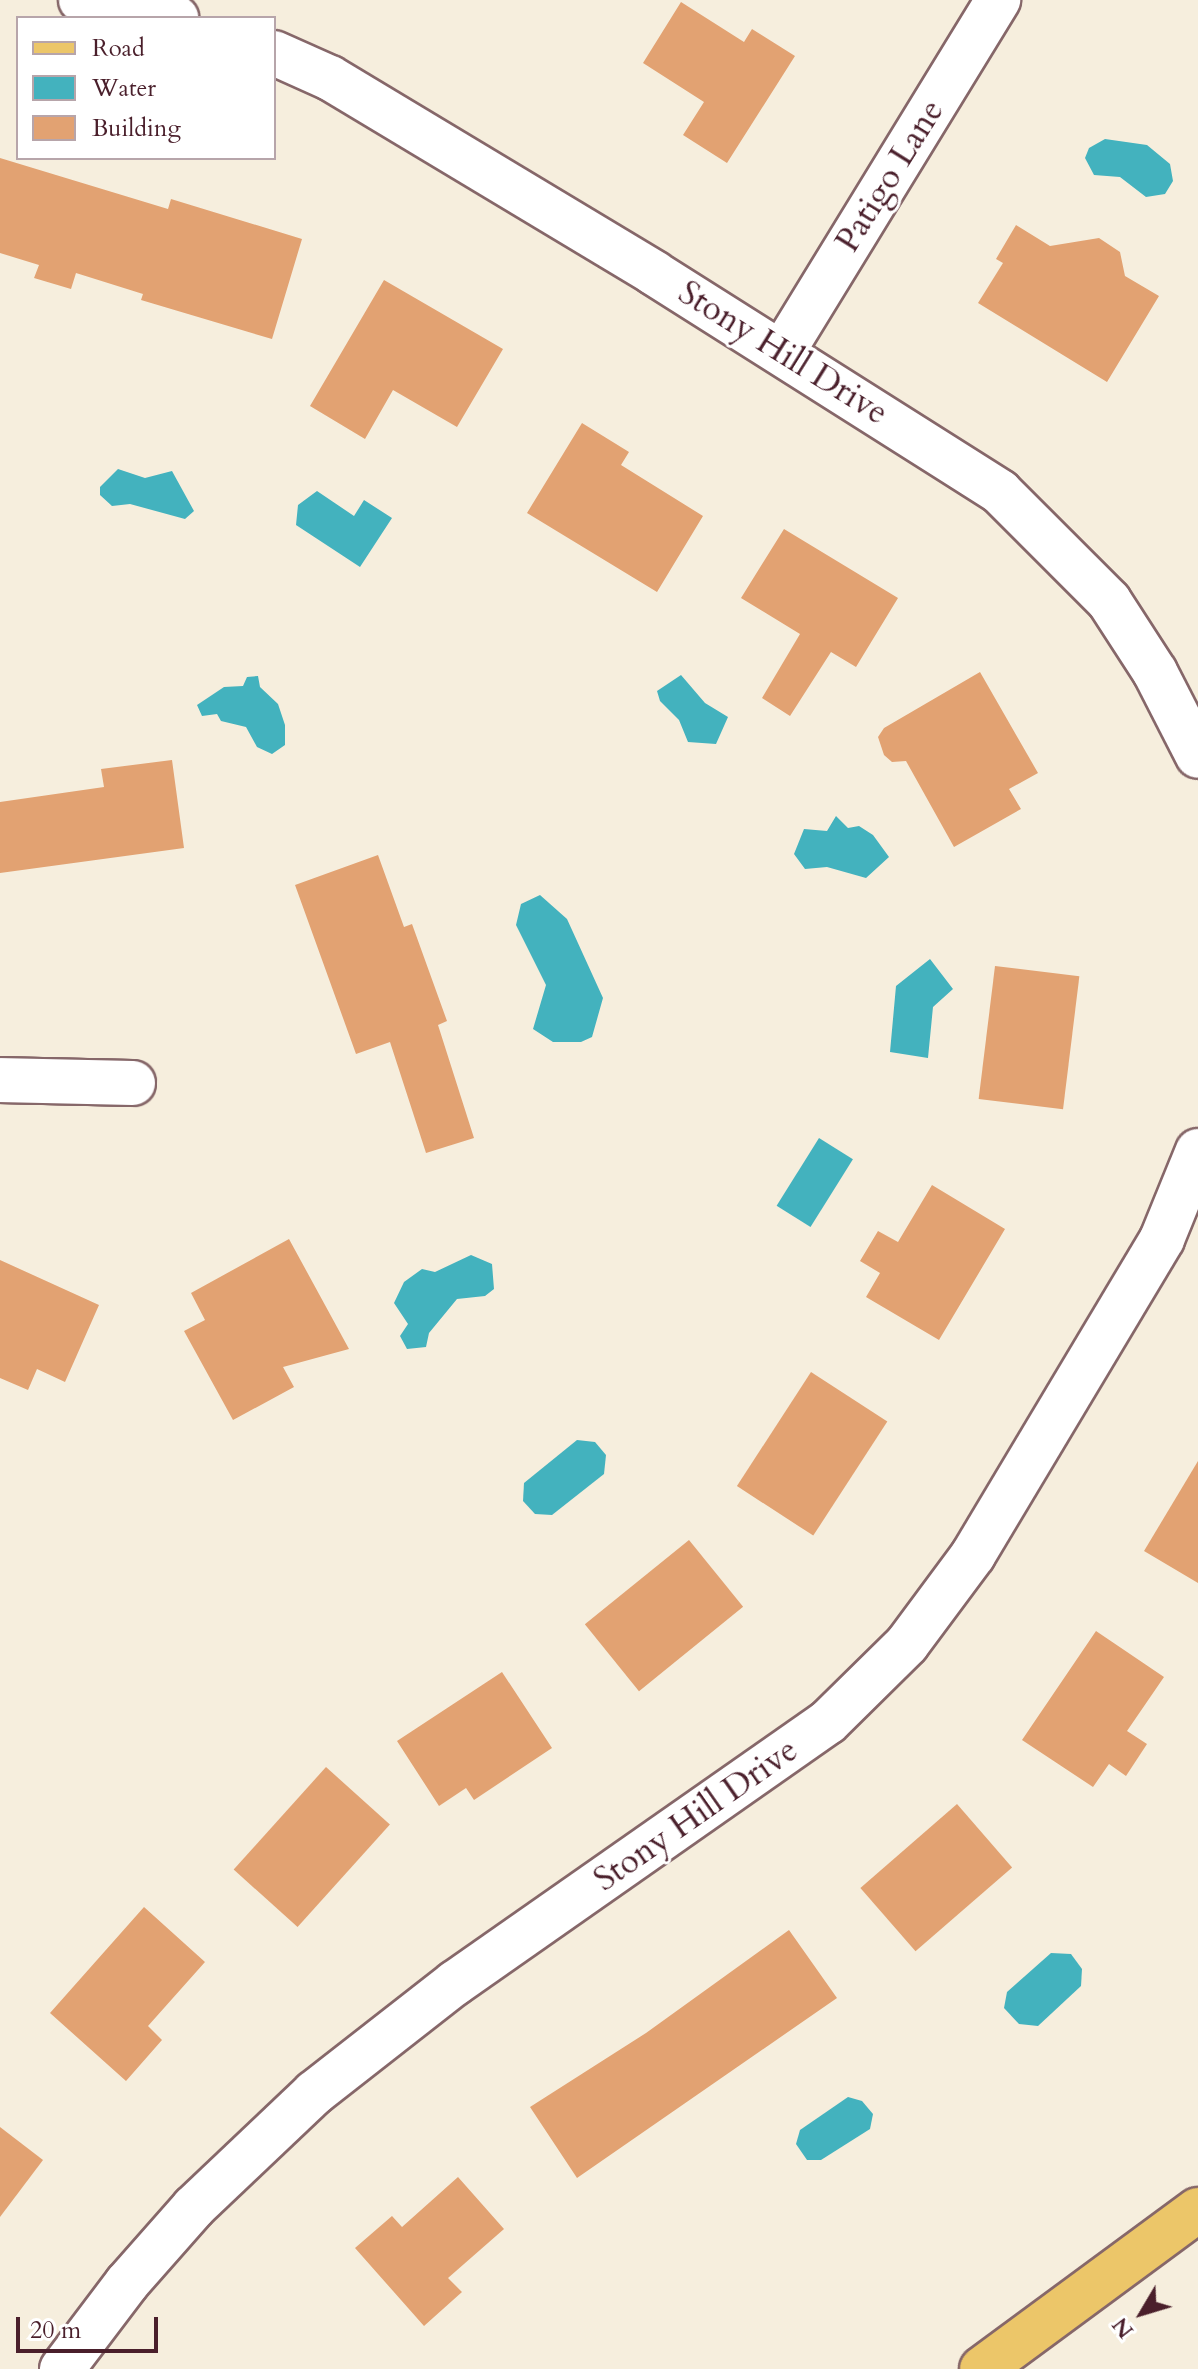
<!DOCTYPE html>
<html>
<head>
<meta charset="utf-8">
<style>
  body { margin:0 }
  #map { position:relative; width:1198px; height:2369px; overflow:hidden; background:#f6eedd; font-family:Cardo,serif }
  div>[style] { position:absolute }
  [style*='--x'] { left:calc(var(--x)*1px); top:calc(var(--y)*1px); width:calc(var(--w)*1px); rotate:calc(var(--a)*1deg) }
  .water>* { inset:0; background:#43b2be; transform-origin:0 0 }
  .building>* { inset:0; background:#e2a272; transform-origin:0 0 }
  .roads { filter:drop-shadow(2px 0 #866769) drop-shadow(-2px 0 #866769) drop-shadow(0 2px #866769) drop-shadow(0 -2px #866769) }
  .street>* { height:44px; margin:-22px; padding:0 22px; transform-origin:22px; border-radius:22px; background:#fff }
  .primary>* { height:44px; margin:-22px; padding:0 22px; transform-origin:22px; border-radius:22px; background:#ecc669 }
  span { translate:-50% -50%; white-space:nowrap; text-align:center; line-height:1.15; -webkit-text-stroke:6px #fff; paint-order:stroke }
  .street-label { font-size:34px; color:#4a1f2b }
  .legend { position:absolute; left:16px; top:16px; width:260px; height:144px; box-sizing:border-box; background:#fff; border:2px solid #b7a5aa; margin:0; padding:10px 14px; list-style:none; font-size:24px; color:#4a1f2b }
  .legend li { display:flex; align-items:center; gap:16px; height:40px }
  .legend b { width:40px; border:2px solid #b7a5aa }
  .north { position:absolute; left:1102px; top:2273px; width:80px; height:80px; -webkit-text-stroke:6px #fff; paint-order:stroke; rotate:232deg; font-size:22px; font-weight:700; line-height:32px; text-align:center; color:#4a1f2b }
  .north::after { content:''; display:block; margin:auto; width:28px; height:36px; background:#4a1f2b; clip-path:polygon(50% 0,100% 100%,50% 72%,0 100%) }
  .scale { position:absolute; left:16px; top:2317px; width:142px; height:36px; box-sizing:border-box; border:4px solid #4a1f2b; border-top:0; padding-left:10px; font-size:24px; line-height:28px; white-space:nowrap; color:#4a1f2b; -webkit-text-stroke:6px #fff; paint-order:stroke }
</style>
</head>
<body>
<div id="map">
  <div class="water">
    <i style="clip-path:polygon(1105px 139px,1147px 145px,1170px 164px,1173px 181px,1165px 194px,1146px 197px,1120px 177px,1094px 175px,1085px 158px,1089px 148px)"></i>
    <i style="clip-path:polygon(118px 469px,145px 478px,172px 471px,194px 511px,185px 519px,130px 504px,112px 506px,100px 495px,100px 487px)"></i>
    <i style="clip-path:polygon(317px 491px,354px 516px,364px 500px,392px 518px,360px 567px,296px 525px,298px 505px)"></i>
    <i style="clip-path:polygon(681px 675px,705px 703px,728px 717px,716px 744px,688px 742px,679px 720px,660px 701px,657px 691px)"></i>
    <i style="clip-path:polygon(258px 676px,260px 687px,278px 704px,285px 725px,285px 745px,272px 754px,257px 747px,246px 727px,221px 721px,217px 714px,202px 716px,197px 705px,224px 687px,243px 686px,247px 677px)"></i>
    <i style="clip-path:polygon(836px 816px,848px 828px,859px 826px,873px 835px,889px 857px,866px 878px,827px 867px,805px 869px,794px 854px,804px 829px,827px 831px)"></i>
    <i style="clip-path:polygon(540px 895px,567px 919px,603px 998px,592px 1037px,581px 1042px,553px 1042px,533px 1029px,546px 985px,516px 925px,521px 904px)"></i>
    <i style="clip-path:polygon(930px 959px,953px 989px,933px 1007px,928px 1058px,890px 1052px,896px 986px)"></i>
    <i style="left:819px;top:1138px;width:40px;height:80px;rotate:32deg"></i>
    <i style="clip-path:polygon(471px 1255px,492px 1264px,494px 1289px,485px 1296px,457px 1299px,429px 1333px,426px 1347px,407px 1349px,400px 1336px,408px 1324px,394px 1303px,404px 1282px,422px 1269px,435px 1272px)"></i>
    <i style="clip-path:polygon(577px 1440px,595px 1442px,606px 1455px,604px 1474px,552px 1515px,535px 1514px,523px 1501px,524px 1483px)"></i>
    <i style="clip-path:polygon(1051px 1953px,1071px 1954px,1082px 1969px,1081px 1986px,1038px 2026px,1019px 2024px,1004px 2008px,1007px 1992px)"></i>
    <i style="clip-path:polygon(848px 2097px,862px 2101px,873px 2114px,870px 2129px,821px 2160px,807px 2160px,796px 2144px,800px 2130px)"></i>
  </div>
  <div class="building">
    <i style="clip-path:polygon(681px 2px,744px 42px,752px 29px,795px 56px,727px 163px,683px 135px,704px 102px,643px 63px)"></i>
    <i style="clip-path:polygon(0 158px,168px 209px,171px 199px,302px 239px,272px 339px,141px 300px,143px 294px,76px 273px,71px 289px,34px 278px,39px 265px,0 253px)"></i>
    <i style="clip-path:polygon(1016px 225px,1050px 246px,1099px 238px,1120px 252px,1125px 276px,1159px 296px,1107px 382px,978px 303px,1003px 263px,996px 259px)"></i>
    <i style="clip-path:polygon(384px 280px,503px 349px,457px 427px,393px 390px,365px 439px,310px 406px)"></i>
    <i style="clip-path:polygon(582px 423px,629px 452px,621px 465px,703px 516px,657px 592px,527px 513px)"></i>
    <i style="clip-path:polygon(784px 529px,898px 598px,856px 667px,831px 652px,790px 716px,762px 698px,800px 634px,741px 598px)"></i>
    <i style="clip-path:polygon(980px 672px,1038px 773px,1009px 789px,1021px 809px,954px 847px,906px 761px,892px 762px,884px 755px,878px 737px,884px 728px)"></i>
    <i style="clip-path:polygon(172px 760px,184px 848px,0 873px,0 802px,104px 787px,101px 769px)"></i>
    <i style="clip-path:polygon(378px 855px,404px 927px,412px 924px,447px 1021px,438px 1025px,474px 1138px,426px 1153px,390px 1042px,356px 1054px,295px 885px)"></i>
    <i style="left:995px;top:966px;width:85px;height:134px;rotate:7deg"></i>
    <i style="clip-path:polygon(932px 1185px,1005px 1229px,939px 1340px,866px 1297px,880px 1273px,860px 1261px,878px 1231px,898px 1242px)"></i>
    <i style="clip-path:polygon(289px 1239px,349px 1349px,283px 1367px,294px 1387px,233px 1420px,184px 1331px,205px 1320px,191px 1293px)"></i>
    <i style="clip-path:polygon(0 1260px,99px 1305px,65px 1382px,37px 1369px,28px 1390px,0 1378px)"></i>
    <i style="left:811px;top:1372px;width:91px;height:136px;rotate:33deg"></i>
    <i style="clip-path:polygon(1198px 1461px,1198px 1583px,1144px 1551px)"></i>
    <i style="left:689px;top:1540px;width:86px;height:134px;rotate:51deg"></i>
    <i style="clip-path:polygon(1096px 1631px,1164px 1677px,1127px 1731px,1147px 1744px,1126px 1776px,1109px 1764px,1093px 1787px,1022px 1740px)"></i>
    <i style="clip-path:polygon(502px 1672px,552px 1748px,474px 1800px,466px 1788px,439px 1806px,397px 1741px)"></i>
    <i style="left:326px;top:1767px;width:86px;height:138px;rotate:42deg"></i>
    <i style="left:957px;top:1804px;width:84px;height:128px;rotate:49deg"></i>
    <i style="clip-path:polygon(144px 1907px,205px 1962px,148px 2026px,162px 2040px,126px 2081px,50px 2013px)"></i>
    <i style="clip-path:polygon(789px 1930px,837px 1998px,577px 2178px,530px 2107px,646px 2033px)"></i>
    <i style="clip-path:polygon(0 2127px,43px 2160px,0 2217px)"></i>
    <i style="clip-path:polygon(458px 2177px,504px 2229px,448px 2278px,462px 2292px,424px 2326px,355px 2248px,392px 2216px,402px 2227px)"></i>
  </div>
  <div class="roads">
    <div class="street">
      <i style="--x:81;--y:0;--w:97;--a:10.7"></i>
      <i style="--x:274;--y:53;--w:61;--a:24.1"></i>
      <i style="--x:330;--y:78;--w:378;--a:31"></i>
      <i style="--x:654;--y:273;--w:409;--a:32.3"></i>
      <i style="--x:1000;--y:492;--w:154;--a:45"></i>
      <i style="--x:1109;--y:601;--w:85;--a:57.1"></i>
      <i style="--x:1155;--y:672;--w:94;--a:62.9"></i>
      <i style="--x:783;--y:351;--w:412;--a:-58.5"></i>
      <i style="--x:0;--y:1080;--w:133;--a:1.3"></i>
      <i style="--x:62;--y:2369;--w:108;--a:-52.9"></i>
      <i style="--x:127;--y:2283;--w:101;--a:-48.6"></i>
      <i style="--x:194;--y:2207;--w:166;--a:-43.5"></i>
      <i style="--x:314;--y:2093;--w:179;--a:-38"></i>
      <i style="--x:455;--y:1983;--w:455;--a:-35"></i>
      <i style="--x:828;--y:1722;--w:111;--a:-44.6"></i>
      <i style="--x:907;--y:1644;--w:111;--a:-53.4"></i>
      <i style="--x:973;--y:1555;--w:368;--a:-59.1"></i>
      <i style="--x:1162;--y:1239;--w:95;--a:-67.8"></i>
    </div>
    <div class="primary">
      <i style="--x:982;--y:2369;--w:268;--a:-36.4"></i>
    </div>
  </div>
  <div class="street-label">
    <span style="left:890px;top:176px;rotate:-58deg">Patigo Lane</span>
    <span style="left:783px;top:353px;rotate:32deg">Stony Hill Drive</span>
    <span style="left:696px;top:1815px;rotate:-35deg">Stony Hill Drive</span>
  </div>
  <ul class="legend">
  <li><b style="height:10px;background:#ecc669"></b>Road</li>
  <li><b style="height:22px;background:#43b2be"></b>Water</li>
  <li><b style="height:22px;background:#e2a272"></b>Building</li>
  </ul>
  <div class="north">N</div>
  <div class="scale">20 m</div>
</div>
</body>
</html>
